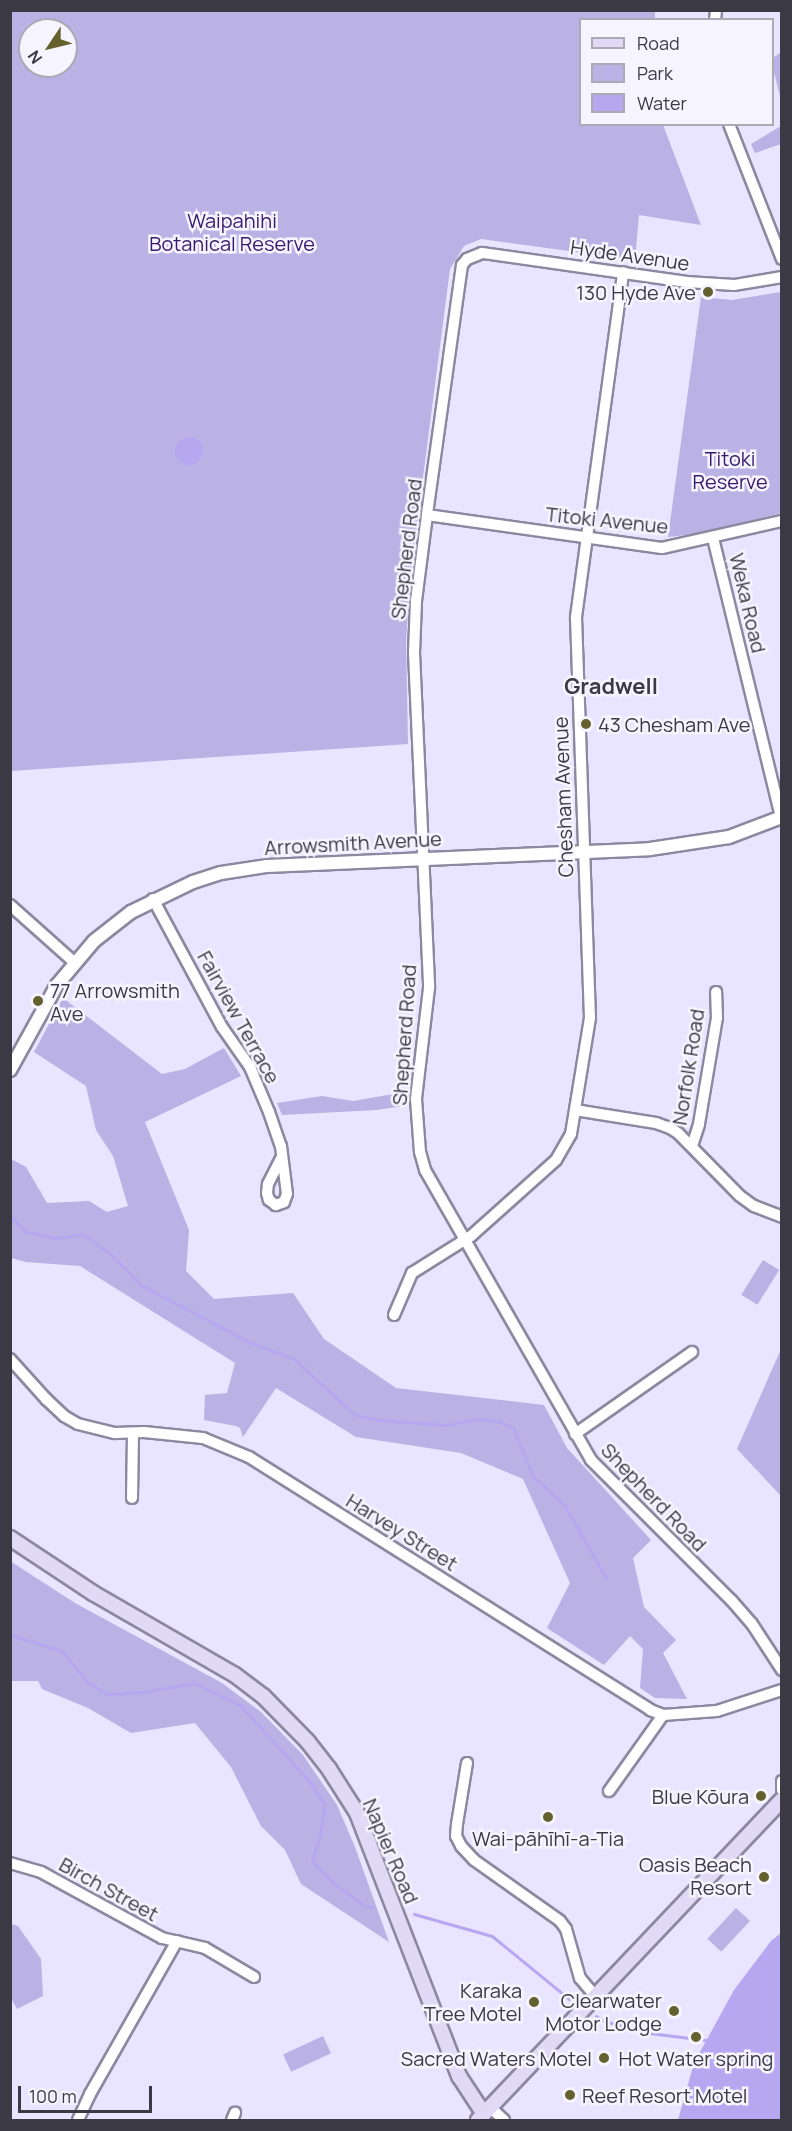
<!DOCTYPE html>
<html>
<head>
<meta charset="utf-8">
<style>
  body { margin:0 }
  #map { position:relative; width:792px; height:2131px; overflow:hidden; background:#e9e4ff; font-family:Manrope,sans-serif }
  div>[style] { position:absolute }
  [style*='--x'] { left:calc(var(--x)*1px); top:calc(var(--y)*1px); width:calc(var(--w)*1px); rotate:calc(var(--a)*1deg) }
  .green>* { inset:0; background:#bab1e4; transform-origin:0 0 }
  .water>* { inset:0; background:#b6a7f0 }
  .round { border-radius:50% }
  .stream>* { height:3px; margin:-1.5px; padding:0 1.5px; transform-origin:1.5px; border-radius:1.5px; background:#b6a7f0 }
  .roads { filter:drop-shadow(2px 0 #8c88a0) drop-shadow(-2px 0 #8c88a0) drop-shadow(0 2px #8c88a0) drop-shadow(0 -2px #8c88a0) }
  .minor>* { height:10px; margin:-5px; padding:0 5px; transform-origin:5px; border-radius:5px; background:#fff }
  .tertiary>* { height:12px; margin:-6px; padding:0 6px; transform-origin:6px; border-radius:6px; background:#fff }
  .secondary>* { height:14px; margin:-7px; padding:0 7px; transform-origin:7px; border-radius:7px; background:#e1daf7 }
  .dots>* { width:16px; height:16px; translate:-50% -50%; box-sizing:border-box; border:3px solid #f6f4ff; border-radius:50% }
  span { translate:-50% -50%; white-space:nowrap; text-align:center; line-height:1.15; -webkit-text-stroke:5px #f6f4ff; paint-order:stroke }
  .park-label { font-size:20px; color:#371a6d }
  .street-label { font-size:20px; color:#3b3a44 }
  .poi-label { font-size:20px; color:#3b3a44 }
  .right { translate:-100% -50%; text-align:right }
  .left { translate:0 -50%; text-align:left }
  .quarter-label { font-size:22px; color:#3b3a44; font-weight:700 }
  .frame { position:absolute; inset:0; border:12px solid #3b3a44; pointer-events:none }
  .legend { position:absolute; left:579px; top:18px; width:195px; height:108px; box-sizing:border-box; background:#f6f4ff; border:2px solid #abaab4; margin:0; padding:8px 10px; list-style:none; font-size:18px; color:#3b3a44 }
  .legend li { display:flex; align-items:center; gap:12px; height:30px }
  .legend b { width:30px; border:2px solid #abaab4 }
  .north { position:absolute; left:18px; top:18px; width:60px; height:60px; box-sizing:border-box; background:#f6f4ff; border:2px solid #abaab4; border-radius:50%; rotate:235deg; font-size:16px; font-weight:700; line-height:24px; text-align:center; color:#3b3a44 }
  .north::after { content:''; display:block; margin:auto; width:21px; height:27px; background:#64612e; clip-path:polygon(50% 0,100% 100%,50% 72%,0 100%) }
  .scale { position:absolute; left:18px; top:2086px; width:134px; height:27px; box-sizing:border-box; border:3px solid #3b3a44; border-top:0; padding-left:8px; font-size:18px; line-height:21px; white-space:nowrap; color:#3b3a44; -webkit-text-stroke:4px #f6f4ff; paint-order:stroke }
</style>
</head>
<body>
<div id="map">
  <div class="green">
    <i style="clip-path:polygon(evenodd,11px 11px,655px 11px,655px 19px,580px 20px,580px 124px,663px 125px,701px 225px,639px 215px,635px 260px,481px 239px,464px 246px,450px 269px,413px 554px,406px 638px,408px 744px,11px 771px,11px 11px,30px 30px,66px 30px,66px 66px,30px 66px,30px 30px)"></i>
    <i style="clip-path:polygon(781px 52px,781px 100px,772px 64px,773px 58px)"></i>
    <i style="clip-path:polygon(781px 126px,781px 144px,755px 153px,751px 144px)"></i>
    <i style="clip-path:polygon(781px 292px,781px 513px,695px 534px,668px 537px,701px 297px,732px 300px)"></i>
    <i style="clip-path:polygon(63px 998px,162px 1074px,185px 1069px,224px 1048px,241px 1076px,145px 1122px,189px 1230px,186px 1271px,214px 1299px,293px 1293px,324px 1339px,396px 1388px,544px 1405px,567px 1448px,651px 1540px,633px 1558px,644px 1607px,676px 1640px,663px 1653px,687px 1699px,655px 1698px,640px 1688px,643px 1649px,630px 1636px,604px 1665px,547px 1628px,570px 1583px,523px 1479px,461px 1453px,356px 1437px,276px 1388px,243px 1437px,240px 1428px,236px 1426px,204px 1420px,205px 1395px,227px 1393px,235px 1363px,80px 1266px,26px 1262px,11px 1258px,11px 1159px,26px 1167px,47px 1203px,89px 1201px,107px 1212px,128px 1206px,113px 1156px,96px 1130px,86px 1086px,34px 1052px)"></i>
    <i style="clip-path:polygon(405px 1092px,404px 1106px,376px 1110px,282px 1115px,277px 1103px,322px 1096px,353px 1101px)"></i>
    <i style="left:763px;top:1260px;width:19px;height:41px;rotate:32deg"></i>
    <i style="clip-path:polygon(781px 1349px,781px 1496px,737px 1449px)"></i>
    <i style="clip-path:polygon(10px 1561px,75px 1603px,222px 1683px,261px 1712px,303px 1755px,337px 1805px,355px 1847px,389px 1942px,301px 1884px,285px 1850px,261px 1826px,231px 1767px,195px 1723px,131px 1733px,88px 1708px,42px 1689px,38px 1681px,11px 1681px)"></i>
    <i style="left:736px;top:1908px;width:19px;height:42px;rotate:43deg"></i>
    <i style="clip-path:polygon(11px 1924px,18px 1926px,41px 1959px,43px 1996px,17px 2009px,11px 1998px)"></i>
    <i style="left:323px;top:2036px;width:19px;height:44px;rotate:65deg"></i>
  </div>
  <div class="water">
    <i class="round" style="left:175px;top:437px;width:28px;height:28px"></i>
    <i style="clip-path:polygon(781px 1933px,781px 2120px,678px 2120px,694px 2063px,734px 1990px,771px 1941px)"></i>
  </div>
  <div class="stream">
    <i style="--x:10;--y:1216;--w:23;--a:45"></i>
    <i style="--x:26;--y:1232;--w:31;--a:11"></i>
    <i style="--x:56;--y:1238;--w:27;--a:-8"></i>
    <i style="--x:83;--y:1234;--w:37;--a:36"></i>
    <i style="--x:113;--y:1256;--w:40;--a:46"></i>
    <i style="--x:141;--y:1285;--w:120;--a:27.8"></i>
    <i style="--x:247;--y:1341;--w:50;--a:21"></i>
    <i style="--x:294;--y:1359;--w:83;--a:42.6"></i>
    <i style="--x:355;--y:1415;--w:26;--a:11"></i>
    <i style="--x:381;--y:1420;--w:66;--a:4.3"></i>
    <i style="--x:447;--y:1425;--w:31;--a:-11"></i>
    <i style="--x:477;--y:1419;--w:23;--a:7"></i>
    <i style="--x:500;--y:1422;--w:14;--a:25"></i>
    <i style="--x:513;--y:1428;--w:52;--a:67.4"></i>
    <i style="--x:533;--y:1476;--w:44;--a:43.2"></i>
    <i style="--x:565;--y:1506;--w:83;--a:60.3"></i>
    <i style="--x:10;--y:1635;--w:54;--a:17.1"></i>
    <i style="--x:62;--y:1651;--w:38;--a:51"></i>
    <i style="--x:86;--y:1681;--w:25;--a:32"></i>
    <i style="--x:107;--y:1694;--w:36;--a:-3"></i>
    <i style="--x:143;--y:1692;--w:52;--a:-10"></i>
    <i style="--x:194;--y:1683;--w:51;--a:25.6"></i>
    <i style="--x:240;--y:1705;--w:103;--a:47.8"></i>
    <i style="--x:309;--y:1781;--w:27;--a:57"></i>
    <i style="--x:324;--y:1804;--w:31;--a:97"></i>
    <i style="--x:320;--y:1835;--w:27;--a:107"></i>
    <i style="--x:312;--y:1861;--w:29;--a:46"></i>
    <i style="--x:332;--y:1882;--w:42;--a:36.3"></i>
    <i style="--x:366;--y:1907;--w:7;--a:0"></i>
    <i style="--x:414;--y:1914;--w:81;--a:15.8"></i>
    <i style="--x:492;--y:1936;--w:99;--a:39.3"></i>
    <i style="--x:569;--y:1999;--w:8;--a:7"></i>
    <i style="--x:596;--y:2016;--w:9;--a:32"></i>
    <i style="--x:604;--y:2021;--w:47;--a:14.9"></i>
    <i style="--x:649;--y:2033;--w:57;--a:7"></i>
  </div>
  <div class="roads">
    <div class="minor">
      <i style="--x:715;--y:20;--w:10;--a:-84"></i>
      <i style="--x:729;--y:124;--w:145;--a:68.6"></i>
      <i style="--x:782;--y:277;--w:49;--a:170.5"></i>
      <i style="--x:734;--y:285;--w:47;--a:-176.3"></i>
      <i style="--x:687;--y:282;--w:207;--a:-171.9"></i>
      <i style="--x:482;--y:253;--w:16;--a:158"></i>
      <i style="--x:467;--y:259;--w:8;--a:130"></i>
      <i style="--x:462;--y:265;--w:252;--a:98"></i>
      <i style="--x:427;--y:515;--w:87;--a:97.3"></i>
      <i style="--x:416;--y:601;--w:52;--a:92.2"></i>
      <i style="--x:414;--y:653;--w:335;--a:87.4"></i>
      <i style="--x:429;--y:988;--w:112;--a:96.7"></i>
      <i style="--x:416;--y:1099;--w:53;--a:85.7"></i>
      <i style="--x:420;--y:1152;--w:19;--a:74"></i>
      <i style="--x:425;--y:1170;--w:334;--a:60.2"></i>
      <i style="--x:591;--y:1460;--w:199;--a:45"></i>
      <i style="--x:732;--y:1601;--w:30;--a:49"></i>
      <i style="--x:752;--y:1624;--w:55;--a:56.9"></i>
      <i style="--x:427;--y:515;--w:237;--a:8"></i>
      <i style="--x:662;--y:548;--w:123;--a:-12.7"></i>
      <i style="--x:713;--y:538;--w:287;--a:76.3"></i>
      <i style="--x:153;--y:899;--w:145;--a:61.7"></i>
      <i style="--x:222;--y:1027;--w:49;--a:55"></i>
      <i style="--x:250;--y:1067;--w:49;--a:67.1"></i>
      <i style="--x:269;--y:1112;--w:36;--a:71"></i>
      <i style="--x:281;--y:1146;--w:48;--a:82.9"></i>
      <i style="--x:287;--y:1194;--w:9;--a:111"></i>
      <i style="--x:284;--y:1202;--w:9;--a:159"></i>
      <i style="--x:276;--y:1205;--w:9;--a:-144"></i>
      <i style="--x:269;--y:1200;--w:7;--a:-106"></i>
      <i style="--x:267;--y:1193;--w:9;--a:-84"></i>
      <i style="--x:268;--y:1184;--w:30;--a:-63"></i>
      <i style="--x:10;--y:905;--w:86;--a:41.7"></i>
      <i style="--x:575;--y:1110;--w:82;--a:9.1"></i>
      <i style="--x:656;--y:1123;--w:15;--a:20"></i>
      <i style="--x:670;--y:1128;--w:9;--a:32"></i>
      <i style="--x:678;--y:1133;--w:88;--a:45.5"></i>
      <i style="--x:740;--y:1196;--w:17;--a:36"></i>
      <i style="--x:754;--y:1206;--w:30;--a:21"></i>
      <i style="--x:692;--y:1146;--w:23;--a:-72"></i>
      <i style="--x:699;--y:1124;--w:108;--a:-80.4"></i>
      <i style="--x:717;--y:1018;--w:26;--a:-92"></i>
      <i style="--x:394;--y:1315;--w:46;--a:-66.8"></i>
      <i style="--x:412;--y:1273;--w:70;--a:-32.1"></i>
      <i style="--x:471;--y:1236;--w:114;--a:-41.8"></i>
      <i style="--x:556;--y:1160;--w:30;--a:-60"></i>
      <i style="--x:571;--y:1134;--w:118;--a:-80.7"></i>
      <i style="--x:590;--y:1018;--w:401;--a:-92"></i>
      <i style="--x:576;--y:617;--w:348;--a:-82.2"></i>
      <i style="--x:10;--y:1359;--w:54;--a:48"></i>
      <i style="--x:46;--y:1399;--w:25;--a:43"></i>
      <i style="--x:64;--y:1416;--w:16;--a:30"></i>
      <i style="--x:78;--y:1424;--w:38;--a:14"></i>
      <i style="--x:115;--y:1433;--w:29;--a:-2"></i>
      <i style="--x:144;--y:1432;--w:59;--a:5.8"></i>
      <i style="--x:203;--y:1438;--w:50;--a:22.4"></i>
      <i style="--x:249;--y:1457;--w:474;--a:32.2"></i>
      <i style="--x:650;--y:1710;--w:14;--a:21"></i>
      <i style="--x:663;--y:1715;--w:54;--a:-4.2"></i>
      <i style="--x:717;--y:1711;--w:68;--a:-17.9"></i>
      <i style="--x:575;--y:1434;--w:143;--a:-35"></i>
      <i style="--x:132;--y:1498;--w:65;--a:-89.1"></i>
      <i style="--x:467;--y:1763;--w:62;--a:99.3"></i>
      <i style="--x:457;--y:1824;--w:12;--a:95"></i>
      <i style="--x:456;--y:1836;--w:11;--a:63"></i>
      <i style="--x:461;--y:1846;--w:19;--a:47"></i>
      <i style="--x:474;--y:1860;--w:105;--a:35.3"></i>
      <i style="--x:560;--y:1921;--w:10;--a:53"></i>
      <i style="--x:566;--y:1929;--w:51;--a:74.1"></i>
      <i style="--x:580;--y:1978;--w:25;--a:50"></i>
      <i style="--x:782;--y:1781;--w:9;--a:90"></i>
      <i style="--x:609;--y:1791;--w:93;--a:-54.6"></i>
      <i style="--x:10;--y:1863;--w:32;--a:16"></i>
      <i style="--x:41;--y:1872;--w:138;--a:28.6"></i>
      <i style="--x:162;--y:1938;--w:44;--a:13.1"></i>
      <i style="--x:205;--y:1948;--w:57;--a:30.6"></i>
      <i style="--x:491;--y:2108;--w:18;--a:43"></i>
      <i style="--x:78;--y:2120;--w:29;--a:-65"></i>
      <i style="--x:90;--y:2094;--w:176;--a:-60.4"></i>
      <i style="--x:232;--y:2120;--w:8;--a:-67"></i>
    </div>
    <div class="tertiary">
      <i style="--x:10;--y:1070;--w:97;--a:-61.1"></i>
      <i style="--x:57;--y:985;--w:57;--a:-49.9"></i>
      <i style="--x:94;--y:941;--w:47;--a:-38.1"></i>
      <i style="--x:131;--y:912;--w:69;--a:-25.8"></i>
      <i style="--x:193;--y:882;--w:29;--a:-18"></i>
      <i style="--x:221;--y:873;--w:47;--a:-8.7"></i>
      <i style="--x:267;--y:866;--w:383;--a:-2.5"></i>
      <i style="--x:650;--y:849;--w:80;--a:-8.6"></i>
      <i style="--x:729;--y:837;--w:57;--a:-20.7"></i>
    </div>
    <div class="secondary">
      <i style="--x:10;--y:1538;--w:100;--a:33.5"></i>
      <i style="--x:93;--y:1593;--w:164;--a:30"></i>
      <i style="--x:235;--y:1675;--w:35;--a:37"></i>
      <i style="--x:263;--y:1696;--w:64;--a:45.6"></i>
      <i style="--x:308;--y:1742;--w:34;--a:52"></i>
      <i style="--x:329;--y:1769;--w:52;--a:57.5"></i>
      <i style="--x:357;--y:1813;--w:282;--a:68.8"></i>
      <i style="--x:459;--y:2076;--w:45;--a:56.7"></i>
      <i style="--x:478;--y:2120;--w:441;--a:-46.5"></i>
    </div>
  </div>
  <div class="dots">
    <i style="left:708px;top:292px;background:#64612e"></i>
    <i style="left:586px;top:724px;background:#64612e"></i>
    <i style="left:38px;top:1001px;background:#64612e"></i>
    <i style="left:761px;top:1796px;background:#64612e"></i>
    <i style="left:548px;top:1817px;background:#64612e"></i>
    <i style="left:764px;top:1877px;background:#64612e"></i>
    <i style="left:534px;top:2002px;background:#64612e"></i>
    <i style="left:674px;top:2011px;background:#64612e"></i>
    <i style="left:696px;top:2037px;background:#64612e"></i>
    <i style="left:604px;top:2058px;background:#64612e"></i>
    <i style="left:570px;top:2095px;background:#64612e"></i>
  </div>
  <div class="park-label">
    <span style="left:232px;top:232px">Waipahihi<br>Botanical Reserve</span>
    <span style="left:730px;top:470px">Titoki<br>Reserve</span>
  </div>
  <div class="street-label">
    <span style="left:630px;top:255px;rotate:8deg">Hyde Avenue</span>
    <span style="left:607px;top:520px;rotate:6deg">Titoki Avenue</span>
    <span style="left:406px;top:549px;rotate:-83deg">Shepherd Road</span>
    <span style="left:748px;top:603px;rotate:77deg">Weka Road</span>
    <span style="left:563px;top:797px;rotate:-92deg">Chesham Avenue</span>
    <span style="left:353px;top:843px;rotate:-3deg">Arrowsmith Avenue</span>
    <span style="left:239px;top:1017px;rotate:61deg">Fairview Terrace</span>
    <span style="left:404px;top:1035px;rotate:-86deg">Shepherd Road</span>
    <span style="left:688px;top:1067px;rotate:-81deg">Norfolk Road</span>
    <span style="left:654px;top:1497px;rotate:46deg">Shepherd Road</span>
    <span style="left:402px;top:1532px;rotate:32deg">Harvey Street</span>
    <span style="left:391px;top:1851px;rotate:67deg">Napier Road</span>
    <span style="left:109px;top:1889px;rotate:29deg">Birch Street</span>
  </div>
  <div class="poi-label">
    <span class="right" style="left:696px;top:292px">130 Hyde Ave</span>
    <span class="left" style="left:598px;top:724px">43 Chesham Ave</span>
    <span class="left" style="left:50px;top:1002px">77 Arrowsmith<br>Ave</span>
    <span class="right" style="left:749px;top:1796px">Blue Kōura</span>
    <span style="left:548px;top:1838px">Wai-pāhīhī-a-Tia</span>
    <span class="right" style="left:752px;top:1876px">Oasis Beach<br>Resort</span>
    <span class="right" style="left:522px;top:2002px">Karaka<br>Tree Motel</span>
    <span class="right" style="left:662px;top:2012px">Clearwater<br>Motor Lodge</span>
    <span class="right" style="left:592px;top:2058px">Sacred Waters Motel</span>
    <span style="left:696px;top:2058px">Hot Water spring</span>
    <span class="left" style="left:582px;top:2095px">Reef Resort Motel</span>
  </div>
  <div class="quarter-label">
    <span style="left:611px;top:687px">Gradwell</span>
  </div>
  <div class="frame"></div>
  <ul class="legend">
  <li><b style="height:8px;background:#e1daf7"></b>Road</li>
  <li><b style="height:16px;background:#bab1e4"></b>Park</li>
  <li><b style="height:16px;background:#b6a7f0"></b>Water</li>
  </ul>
  <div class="north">N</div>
  <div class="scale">100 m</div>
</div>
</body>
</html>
